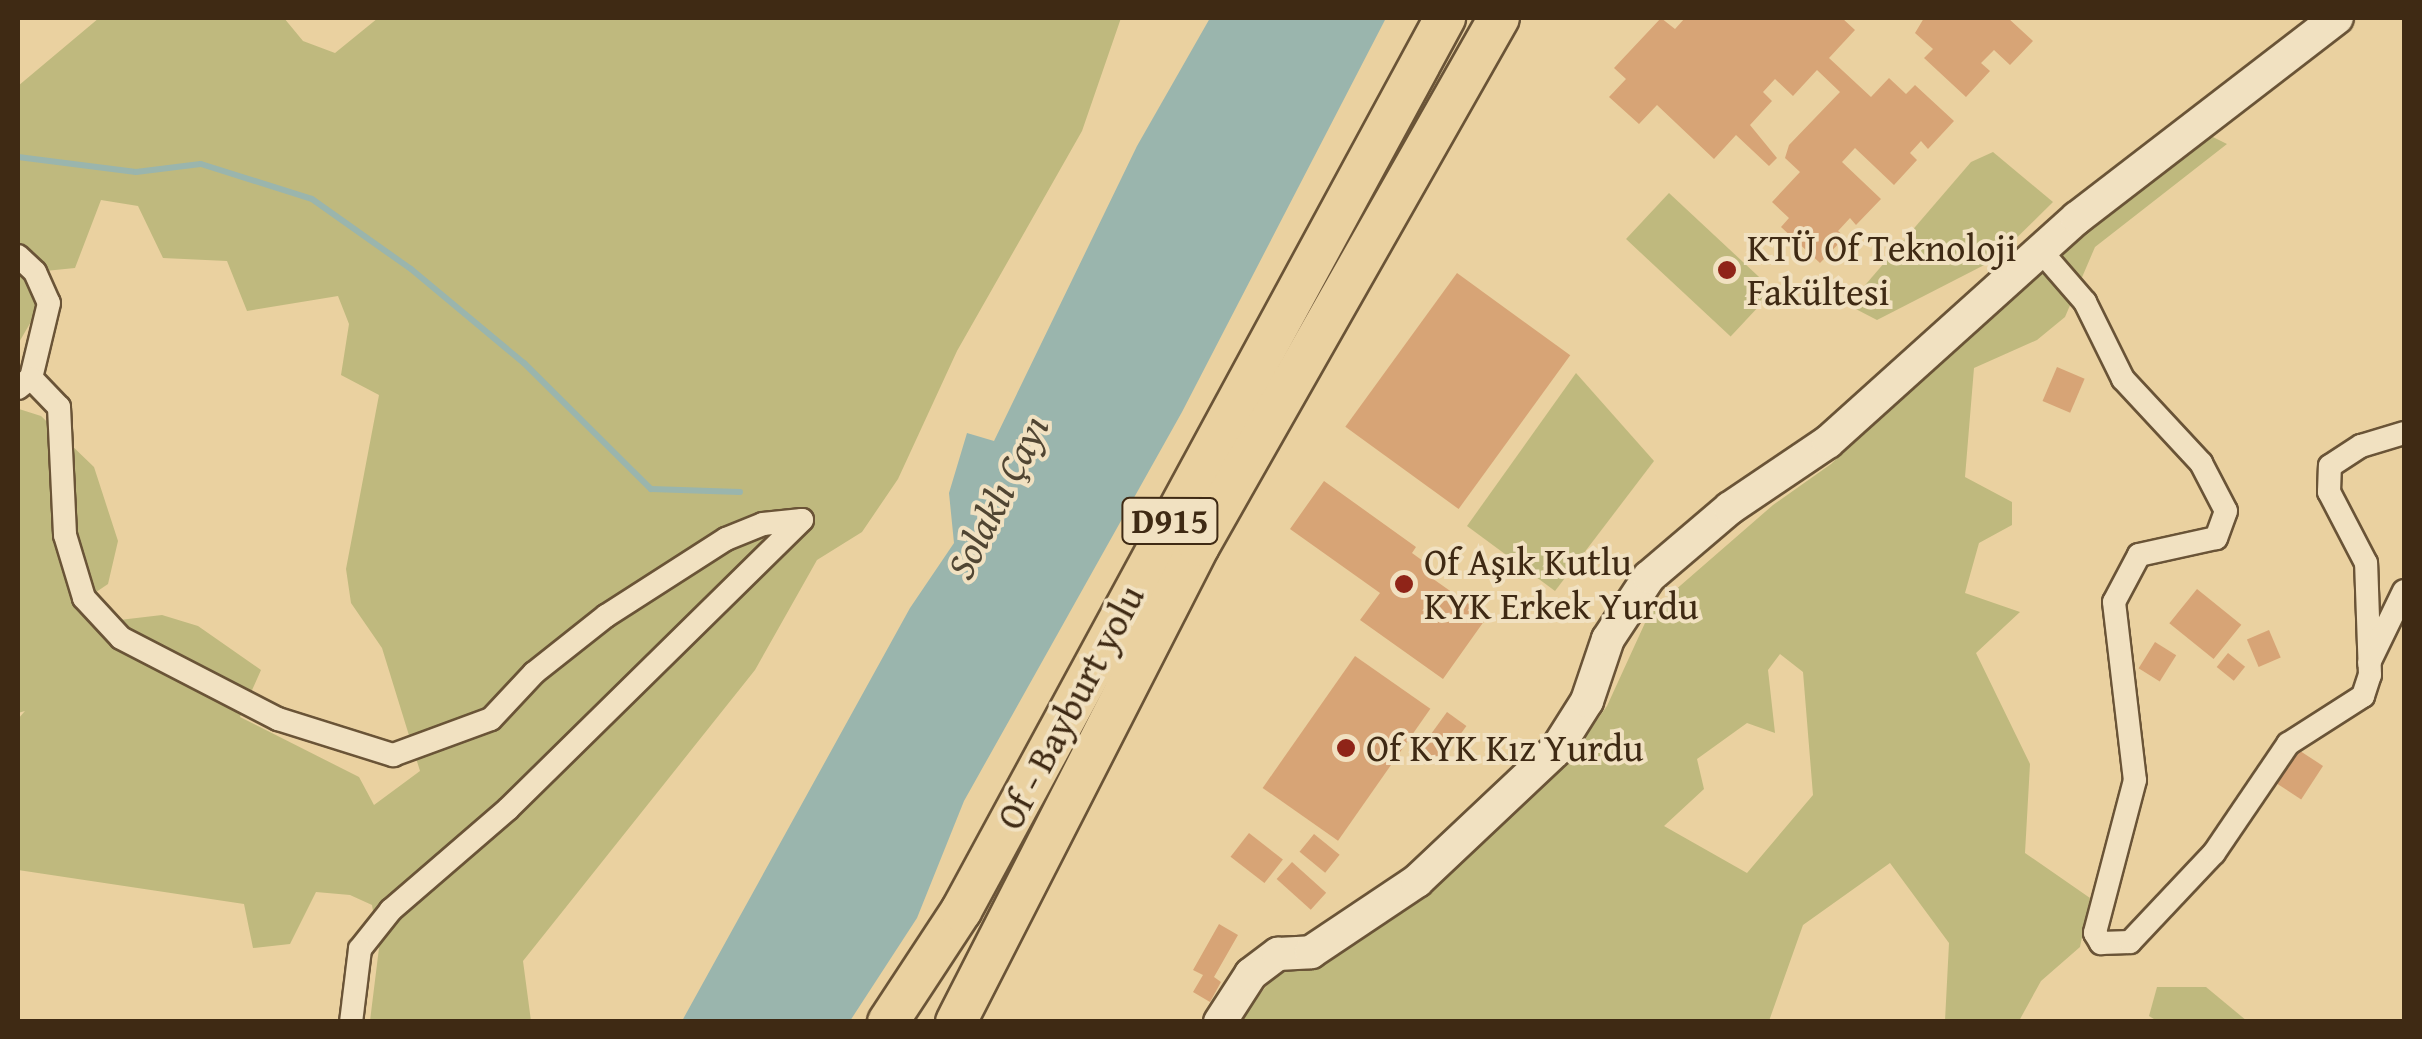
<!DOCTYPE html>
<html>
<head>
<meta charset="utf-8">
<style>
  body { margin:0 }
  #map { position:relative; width:2422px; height:1039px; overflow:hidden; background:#ead1a0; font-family:"Gentium Book Plus",serif }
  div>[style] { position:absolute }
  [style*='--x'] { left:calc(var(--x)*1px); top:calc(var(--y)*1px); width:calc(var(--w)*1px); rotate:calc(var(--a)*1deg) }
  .green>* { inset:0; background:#bfb97e; transform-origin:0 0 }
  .water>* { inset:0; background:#9ab5ad }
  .stream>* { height:6px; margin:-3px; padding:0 3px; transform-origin:3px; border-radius:3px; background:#9ab5ad }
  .building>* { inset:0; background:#d7a476; transform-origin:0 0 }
  .roads { filter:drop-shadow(2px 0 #6a5437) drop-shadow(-2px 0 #6a5437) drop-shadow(0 2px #6a5437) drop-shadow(0 -2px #6a5437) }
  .street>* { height:22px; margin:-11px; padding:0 11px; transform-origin:11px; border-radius:11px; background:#f1e1c1 }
  .secondary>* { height:32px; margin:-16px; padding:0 16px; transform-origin:16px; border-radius:16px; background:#f1e1c1 }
  .highway>* { height:40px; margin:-20px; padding:0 20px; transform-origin:20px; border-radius:20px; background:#ead1a0 }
  .dots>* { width:28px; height:28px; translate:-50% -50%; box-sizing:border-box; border:5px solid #f1e1c1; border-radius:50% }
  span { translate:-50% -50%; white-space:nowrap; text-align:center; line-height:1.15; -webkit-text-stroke:8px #f1e1c1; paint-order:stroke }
  .shield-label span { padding:2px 8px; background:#f1e1c1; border:2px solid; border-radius:8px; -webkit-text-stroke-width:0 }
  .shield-label { font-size:35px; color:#3f2a14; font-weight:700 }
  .poi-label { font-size:38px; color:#3f2a14 }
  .left { translate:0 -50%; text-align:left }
  .street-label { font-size:38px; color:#3f2a14 }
  .water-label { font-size:40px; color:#514633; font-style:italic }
  .frame { position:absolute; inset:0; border:20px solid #3f2a14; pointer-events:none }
</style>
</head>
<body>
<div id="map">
  <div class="green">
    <i style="clip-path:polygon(99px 18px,284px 18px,303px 41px,335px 53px,378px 18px,1121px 18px,1082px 131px,957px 351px,898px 479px,862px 532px,817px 560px,755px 670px,523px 961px,531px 1021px,370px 1021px,379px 948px,372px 905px,350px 895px,316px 892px,290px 944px,253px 948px,244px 904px,18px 870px,18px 719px,25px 711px,18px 713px,19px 409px,41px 416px,94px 467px,118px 541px,108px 584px,77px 605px,94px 623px,162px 615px,198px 626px,261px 670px,240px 717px,359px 777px,374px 805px,420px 771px,382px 648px,351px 603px,346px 569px,379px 395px,341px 375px,349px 324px,338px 296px,247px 311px,227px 261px,163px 258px,138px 206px,101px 200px,75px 268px,35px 272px,39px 308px,18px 344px,18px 86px)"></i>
    <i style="clip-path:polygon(evenodd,2209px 135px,2227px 144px,2095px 247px,2065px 317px,2037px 340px,1974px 368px,1965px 477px,2012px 502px,2012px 525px,1979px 543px,1965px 593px,2020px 612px,1976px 653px,2030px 764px,2025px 853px,2090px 898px,2080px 947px,2041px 981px,2019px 1021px,1945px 1021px,1949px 943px,1890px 863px,1803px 925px,1769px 1021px,1238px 1022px,1276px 974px,1327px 960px,1440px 878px,1565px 765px,1607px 706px,1650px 612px,1773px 505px,1831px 464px,2076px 233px,2209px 135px,1780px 654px,1803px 672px,1813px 795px,1747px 873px,1664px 826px,1704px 789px,1697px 759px,1747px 723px,1775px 733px,1768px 670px,1780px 654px)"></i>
    <i style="clip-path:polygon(1993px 152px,2053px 202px,1994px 260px,1877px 320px,1848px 305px,1971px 162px)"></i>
    <i style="left:1669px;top:193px;width:143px;height:63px;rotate:43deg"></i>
    <i style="clip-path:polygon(1576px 373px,1654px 461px,1555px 591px,1467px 526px)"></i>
    <i style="clip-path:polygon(2157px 987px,2206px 987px,2247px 1021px,2157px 1021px,2149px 1016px)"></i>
  </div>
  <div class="water">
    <i style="clip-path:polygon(1210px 18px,1386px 18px,1182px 412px,964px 801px,917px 918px,850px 1021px,682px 1021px,910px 608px,954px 543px,949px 493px,967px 433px,994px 441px,1137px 146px)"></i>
  </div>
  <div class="stream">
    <i style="--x:18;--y:157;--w:119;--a:7.2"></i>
    <i style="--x:136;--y:172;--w:65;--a:-7"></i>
    <i style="--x:201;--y:164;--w:116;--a:17.5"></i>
    <i style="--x:312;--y:199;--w:121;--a:35.3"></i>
    <i style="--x:411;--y:269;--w:147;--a:39.8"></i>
    <i style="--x:524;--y:363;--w:179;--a:44.8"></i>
    <i style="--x:651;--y:489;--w:89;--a:1.9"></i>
  </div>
  <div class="building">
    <i style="clip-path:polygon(1661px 18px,1675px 29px,1685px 18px,1842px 18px,1855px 30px,1829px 58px,1871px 97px,1889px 78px,1906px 94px,1915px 85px,1954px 121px,1928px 149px,1921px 141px,1910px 153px,1917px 160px,1894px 185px,1855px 148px,1842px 162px,1881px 199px,1856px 225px,1850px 218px,1838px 231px,1845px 237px,1820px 263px,1781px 227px,1789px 218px,1772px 202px,1800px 172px,1785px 158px,1789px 145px,1840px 92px,1817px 70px,1793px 96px,1775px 79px,1763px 92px,1772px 101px,1750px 125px,1777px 158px,1769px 166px,1736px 135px,1714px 159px,1657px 105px,1639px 124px,1609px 97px,1626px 79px,1614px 68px)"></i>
    <i style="clip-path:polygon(1924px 18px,2008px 18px,2033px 41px,2010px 65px,1994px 50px,1981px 63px,1990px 71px,1966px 97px,1924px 58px,1933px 49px,1915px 33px)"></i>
    <i style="left:1457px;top:273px;width:140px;height:190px;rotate:36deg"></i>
    <i style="left:2057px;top:367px;width:30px;height:37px;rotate:23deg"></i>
    <i style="clip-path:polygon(1324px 481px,1416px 547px,1412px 553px,1434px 569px,1429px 576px,1487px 617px,1443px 679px,1360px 620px,1380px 593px,1290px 529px)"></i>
    <i style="left:2197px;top:589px;width:57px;height:44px;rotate:39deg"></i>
    <i style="left:2269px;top:630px;width:30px;height:24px;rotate:67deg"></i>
    <i style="left:2155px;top:642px;width:25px;height:31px;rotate:32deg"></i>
    <i style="left:2228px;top:653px;width:22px;height:18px;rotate:39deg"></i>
    <i style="left:1355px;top:656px;width:92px;height:161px;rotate:35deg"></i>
    <i style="left:1447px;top:712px;width:24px;height:47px;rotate:36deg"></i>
    <i style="left:2297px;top:749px;width:31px;height:40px;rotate:33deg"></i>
    <i style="left:1249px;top:833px;width:43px;height:30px;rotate:38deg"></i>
    <i style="left:1314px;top:834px;width:33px;height:23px;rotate:39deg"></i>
    <i style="left:1292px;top:862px;width:46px;height:23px;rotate:42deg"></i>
    <i style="clip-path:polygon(1219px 924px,1238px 935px,1214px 977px,1221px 982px,1210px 1002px,1193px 992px,1203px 975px,1193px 970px)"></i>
  </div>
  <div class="roads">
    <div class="street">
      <i style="--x:2040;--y:250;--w:69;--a:49.1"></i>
      <i style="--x:2085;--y:302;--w:86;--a:63.7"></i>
      <i style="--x:2123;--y:379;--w:115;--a:47.1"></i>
      <i style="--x:2201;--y:463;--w:54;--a:62.5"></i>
      <i style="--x:2226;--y:511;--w:29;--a:110"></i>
      <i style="--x:2216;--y:538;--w:79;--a:167.6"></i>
      <i style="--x:2139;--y:555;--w:53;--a:118"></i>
      <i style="--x:2114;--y:602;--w:179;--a:83.3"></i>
      <i style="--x:2135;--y:780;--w:158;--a:104.7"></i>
      <i style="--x:2095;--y:933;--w:12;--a:59"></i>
      <i style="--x:2101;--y:943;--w:29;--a:-2"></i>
      <i style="--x:2130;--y:942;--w:122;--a:-46.7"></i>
      <i style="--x:2214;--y:853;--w:132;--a:-55.8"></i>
      <i style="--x:2288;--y:744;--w:89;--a:-32.6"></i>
      <i style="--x:2363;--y:696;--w:22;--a:-72"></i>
      <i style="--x:2370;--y:675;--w:112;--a:-92"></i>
      <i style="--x:2366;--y:563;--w:80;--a:-117.5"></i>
      <i style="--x:2329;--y:492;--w:26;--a:-88"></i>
      <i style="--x:2330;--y:466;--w:37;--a:-33"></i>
      <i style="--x:2361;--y:446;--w:45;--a:-16.8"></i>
      <i style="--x:18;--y:256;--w:23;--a:43"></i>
      <i style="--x:35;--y:272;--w:34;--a:66"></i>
      <i style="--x:49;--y:303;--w:77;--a:103.5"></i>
      <i style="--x:18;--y:388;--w:16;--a:-38"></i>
      <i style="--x:31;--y:378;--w:40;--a:46"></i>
      <i style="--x:59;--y:407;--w:128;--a:87.3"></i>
      <i style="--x:65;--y:535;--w:66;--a:73.2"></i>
      <i style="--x:84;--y:598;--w:54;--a:47.2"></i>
      <i style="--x:121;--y:638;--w:177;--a:27.3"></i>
      <i style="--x:278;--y:719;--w:121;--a:17.4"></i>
      <i style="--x:393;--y:755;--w:104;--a:-20.2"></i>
      <i style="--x:491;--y:719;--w:63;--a:-46.9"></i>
      <i style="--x:534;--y:673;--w:92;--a:-38.4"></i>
      <i style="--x:606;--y:616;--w:143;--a:-32.7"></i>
      <i style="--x:726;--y:539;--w:40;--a:-22"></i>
      <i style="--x:763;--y:524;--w:39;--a:-6"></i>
      <i style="--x:802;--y:520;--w:412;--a:135.5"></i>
      <i style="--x:508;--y:809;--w:155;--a:139.2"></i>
      <i style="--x:391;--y:910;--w:50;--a:128.5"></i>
      <i style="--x:360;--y:949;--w:74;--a:97"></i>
      <i style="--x:2369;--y:663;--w:80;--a:-64.1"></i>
    </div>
    <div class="secondary">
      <i style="--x:1220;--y:1022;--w:57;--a:-57.1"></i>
      <i style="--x:1251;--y:974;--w:34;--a:-37"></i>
      <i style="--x:1278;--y:954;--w:33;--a:-3"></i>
      <i style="--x:1311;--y:952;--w:128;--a:-33.8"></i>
      <i style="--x:1417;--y:881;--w:191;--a:-43.3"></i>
      <i style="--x:1556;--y:750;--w:58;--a:-57.7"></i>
      <i style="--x:1587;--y:701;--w:65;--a:-71.3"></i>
      <i style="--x:1608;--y:639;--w:74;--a:-56.5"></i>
      <i style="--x:1649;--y:577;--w:106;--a:-40.4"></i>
      <i style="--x:1730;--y:508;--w:118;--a:-34"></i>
      <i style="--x:1828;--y:442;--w:335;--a:-42"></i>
      <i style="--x:2077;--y:218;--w:328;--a:-37.6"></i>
    </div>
    <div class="highway">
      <i style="--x:888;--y:1022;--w:133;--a:-56.7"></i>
      <i style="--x:961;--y:911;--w:1016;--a:-61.54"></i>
      <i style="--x:956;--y:1022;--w:534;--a:-62.96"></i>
      <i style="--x:1199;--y:546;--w:607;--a:-60.4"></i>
    </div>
  </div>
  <div class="dots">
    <i style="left:1727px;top:270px;background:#8f2418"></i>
    <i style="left:1404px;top:584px;background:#8f2418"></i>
    <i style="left:1346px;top:748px;background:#8f2418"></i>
  </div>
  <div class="shield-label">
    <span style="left:1170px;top:521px">D915</span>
  </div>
  <div class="poi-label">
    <span class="left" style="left:1747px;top:270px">KTÜ Of Teknoloji<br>Fakültesi</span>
    <span class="left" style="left:1424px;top:584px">Of Aşık Kutlu<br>KYK Erkek Yurdu</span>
    <span class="left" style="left:1366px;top:748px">Of KYK Kız Yurdu</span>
  </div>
  <div class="street-label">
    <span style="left:1070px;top:707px;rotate:-62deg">Of - Bayburt yolu</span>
  </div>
  <div class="water-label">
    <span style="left:997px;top:497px;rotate:-63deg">Solaklı Çayı</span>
  </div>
  <div class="frame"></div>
</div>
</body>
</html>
